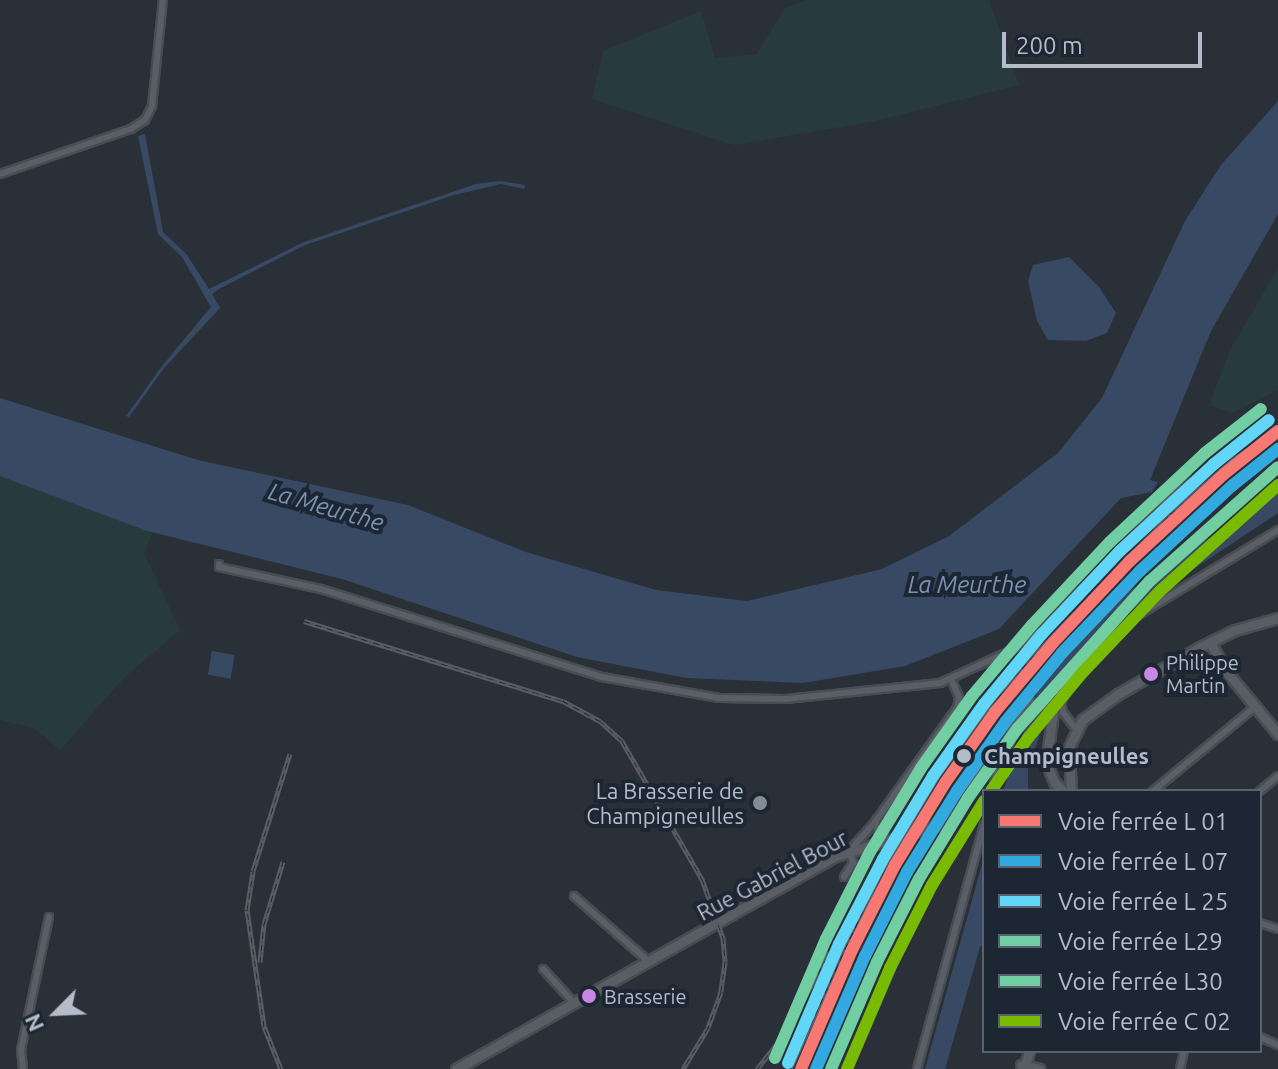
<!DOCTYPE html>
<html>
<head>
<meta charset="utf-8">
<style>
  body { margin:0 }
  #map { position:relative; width:1278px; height:1069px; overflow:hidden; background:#2a3038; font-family:Ubuntu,sans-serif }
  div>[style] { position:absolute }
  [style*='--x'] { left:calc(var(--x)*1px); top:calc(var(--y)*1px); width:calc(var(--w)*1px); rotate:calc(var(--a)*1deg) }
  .green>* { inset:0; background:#273a3e }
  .water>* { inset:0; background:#384963; transform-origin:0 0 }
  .roads { filter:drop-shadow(2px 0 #484c53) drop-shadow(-2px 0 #484c53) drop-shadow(0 2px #484c53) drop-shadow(0 -2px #484c53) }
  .street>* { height:6px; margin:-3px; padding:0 3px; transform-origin:3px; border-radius:3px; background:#5a5e66 }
  .secondary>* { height:9px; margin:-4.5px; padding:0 4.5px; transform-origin:4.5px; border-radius:4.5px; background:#595d64 }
  .rail>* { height:5px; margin-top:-2.5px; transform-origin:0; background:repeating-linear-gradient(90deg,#1d2633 0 6px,#595d64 0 12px); box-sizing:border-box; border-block:2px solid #595d64 }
  .rail-1>* { height:12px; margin:-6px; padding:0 6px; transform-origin:6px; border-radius:6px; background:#f87974 }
  .rail-2>* { height:12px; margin:-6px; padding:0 6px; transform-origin:6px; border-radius:6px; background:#32aae0 }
  .rail-3>* { height:12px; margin:-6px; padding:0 6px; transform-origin:6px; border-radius:6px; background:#61d6f7 }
  .rail-4>* { height:12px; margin:-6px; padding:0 6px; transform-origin:6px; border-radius:6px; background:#71cea3 }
  .rail-5>* { height:12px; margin:-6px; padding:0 6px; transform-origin:6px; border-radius:6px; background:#71cea3 }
  .rail-6>* { height:12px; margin:-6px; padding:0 6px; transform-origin:6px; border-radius:6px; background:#79bb02 }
  .dots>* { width:22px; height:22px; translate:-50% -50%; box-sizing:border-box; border:4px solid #1d2633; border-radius:50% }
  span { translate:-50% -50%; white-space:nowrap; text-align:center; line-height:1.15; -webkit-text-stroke:8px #1d2633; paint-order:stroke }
  .bus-label { font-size:20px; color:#b4bcc9 }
  .left { translate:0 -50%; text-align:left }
  .stop-label { font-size:22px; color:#b4bcc9; font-weight:700 }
  .poi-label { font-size:22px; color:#b4bcc9 }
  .right { translate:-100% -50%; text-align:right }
  .street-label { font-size:22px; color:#b4bcc9 }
  .water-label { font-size:24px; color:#7c92b1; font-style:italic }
  .legend { position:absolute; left:982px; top:789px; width:280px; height:264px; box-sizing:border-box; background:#1d2633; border:2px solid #59626f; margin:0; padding:10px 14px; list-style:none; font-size:24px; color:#b4bcc9 }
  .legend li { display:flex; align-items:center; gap:16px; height:40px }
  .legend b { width:40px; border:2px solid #59626f }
  .north { position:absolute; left:16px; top:973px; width:80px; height:80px; -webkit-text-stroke:6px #1d2633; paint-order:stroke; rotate:246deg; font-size:22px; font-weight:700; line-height:32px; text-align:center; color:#b4bcc9 }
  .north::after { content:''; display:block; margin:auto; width:28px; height:36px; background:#b4bcc9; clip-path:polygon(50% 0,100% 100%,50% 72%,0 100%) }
  .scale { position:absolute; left:1002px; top:32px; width:200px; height:36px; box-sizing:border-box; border:4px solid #b4bcc9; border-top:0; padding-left:10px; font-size:24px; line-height:28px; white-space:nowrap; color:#b4bcc9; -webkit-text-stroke:6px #1d2633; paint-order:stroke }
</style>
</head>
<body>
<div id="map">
  <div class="green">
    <i style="clip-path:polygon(806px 0,989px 0,1019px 85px,876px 121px,734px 145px,592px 99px,603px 51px,701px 11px,715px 58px,757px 54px,785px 8px)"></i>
    <i style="clip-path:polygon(1278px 268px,1278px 390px,1233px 413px,1209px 405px,1230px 350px)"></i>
    <i style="clip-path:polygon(0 420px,168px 494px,144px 553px,180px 630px,125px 677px,60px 750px,34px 728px,0 720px)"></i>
  </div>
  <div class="water">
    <i style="clip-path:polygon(1278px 101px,1278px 214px,1211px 331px,1150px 480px,1158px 482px,1152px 492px,1121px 498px,999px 629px,905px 666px,803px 683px,686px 678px,577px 657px,342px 579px,147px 531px,0 476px,0 398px,198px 460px,408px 505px,526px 552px,656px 590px,747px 601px,882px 569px,949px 536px,1058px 453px,1102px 398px,1185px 221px,1221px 165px)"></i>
    <i style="clip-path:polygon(145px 134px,163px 232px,187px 255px,209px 289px,304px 242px,476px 184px,501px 181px,525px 185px,524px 189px,501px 184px,454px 195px,305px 245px,219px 289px,212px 294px,220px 308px,165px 367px,129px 417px,126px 416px,162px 366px,211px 307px,182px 257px,158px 234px,138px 136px)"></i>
    <i style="clip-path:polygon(1069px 257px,1099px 287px,1116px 313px,1107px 333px,1086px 341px,1048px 340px,1037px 321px,1028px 281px,1033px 265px)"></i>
    <i style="clip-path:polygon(1278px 492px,1278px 513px,1126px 614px,1102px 634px,1053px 698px,1028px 769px,1028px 791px,1003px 791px,1042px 679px,1063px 649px,1104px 608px)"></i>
    <i style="left:212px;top:651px;width:23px;height:24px;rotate:10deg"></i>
    <i style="clip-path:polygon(984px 857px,984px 943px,980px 947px,945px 1069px,925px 1069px)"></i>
  </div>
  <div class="roads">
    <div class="street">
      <i style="--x:0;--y:174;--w:139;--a:-19"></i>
      <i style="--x:131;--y:129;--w:17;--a:-33"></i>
      <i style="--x:145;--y:120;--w:16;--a:-63"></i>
      <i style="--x:152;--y:106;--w:107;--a:-84.1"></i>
      <i style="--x:219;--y:564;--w:3;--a:90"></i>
      <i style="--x:219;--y:567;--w:104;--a:12.2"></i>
      <i style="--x:321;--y:589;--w:294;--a:17.4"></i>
      <i style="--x:602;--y:677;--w:119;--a:10.2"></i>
      <i style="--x:719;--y:698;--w:67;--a:0.9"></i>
      <i style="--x:786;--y:699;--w:155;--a:-5.9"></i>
      <i style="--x:940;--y:683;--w:77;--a:-24.6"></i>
      <i style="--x:1010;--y:651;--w:37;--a:-34"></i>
      <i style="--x:1041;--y:630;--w:67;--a:-44.4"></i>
      <i style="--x:1089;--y:583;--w:98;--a:-45.8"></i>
      <i style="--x:1157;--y:513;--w:52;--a:-54.5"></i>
      <i style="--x:1075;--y:728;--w:20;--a:-127"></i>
      <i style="--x:1063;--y:712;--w:11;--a:-100"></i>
      <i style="--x:1061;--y:701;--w:50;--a:-57.3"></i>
      <i style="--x:1088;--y:659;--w:28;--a:-46"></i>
      <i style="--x:1107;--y:639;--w:28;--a:-39"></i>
      <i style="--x:1129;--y:621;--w:175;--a:-31.4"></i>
      <i style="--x:992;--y:762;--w:12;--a:70"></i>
      <i style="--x:996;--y:773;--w:18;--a:99"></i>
      <i style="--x:1153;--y:791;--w:132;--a:-39.5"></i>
      <i style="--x:1260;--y:791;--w:23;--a:-40"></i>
      <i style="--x:875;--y:822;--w:21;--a:71"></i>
      <i style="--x:844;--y:877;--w:17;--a:-57"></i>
      <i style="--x:853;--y:863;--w:13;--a:-103"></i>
      <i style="--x:850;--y:850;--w:38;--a:-48"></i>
      <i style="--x:875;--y:822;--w:140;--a:-54.3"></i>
      <i style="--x:957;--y:708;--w:11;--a:-80"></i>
      <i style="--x:959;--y:697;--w:20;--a:-114"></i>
      <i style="--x:574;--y:896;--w:100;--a:41.3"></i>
      <i style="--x:1260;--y:923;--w:19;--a:18"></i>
      <i style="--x:543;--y:969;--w:47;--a:47.6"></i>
      <i style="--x:1260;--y:1037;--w:20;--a:24"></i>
      <i style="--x:23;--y:1069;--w:19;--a:-96"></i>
      <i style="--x:21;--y:1050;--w:136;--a:-78.1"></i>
      <i style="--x:917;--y:1069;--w:254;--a:-74.7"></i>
      <i style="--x:1180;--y:1069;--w:18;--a:-77"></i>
    </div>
    <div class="secondary">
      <i style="--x:1210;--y:642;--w:33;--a:61"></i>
      <i style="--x:1226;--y:671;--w:82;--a:50.5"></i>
      <i style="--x:1071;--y:791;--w:44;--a:-92.6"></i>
      <i style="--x:1069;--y:747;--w:30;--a:-64"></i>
      <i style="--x:1082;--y:720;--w:44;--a:-35.8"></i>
      <i style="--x:1118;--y:694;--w:95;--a:-29.8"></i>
      <i style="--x:1200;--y:647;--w:39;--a:-26"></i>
      <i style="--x:1235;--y:630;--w:45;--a:-15.6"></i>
      <i style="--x:1021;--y:1065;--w:19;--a:12"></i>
      <i style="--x:456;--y:1069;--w:436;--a:-29.3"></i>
      <i style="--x:836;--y:856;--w:103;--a:-16.9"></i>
      <i style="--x:935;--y:826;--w:48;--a:-56"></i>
      <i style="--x:962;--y:786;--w:48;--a:-40"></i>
      <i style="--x:999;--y:755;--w:17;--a:-57"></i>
      <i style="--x:1008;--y:741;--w:30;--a:-73"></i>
      <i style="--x:1017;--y:712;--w:16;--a:-40"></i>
      <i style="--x:1029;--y:702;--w:21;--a:14"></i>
      <i style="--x:1049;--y:707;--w:7;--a:56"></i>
      <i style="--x:1053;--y:713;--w:49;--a:98.1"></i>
      <i style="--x:1046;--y:762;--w:22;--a:68"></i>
      <i style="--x:1054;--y:782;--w:13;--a:45"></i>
      <i style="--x:1024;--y:1069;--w:19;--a:-74"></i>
    </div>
  </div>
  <div class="rail">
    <i style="--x:304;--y:621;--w:271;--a:17.2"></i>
    <i style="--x:563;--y:701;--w:42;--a:28.4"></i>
    <i style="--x:600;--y:721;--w:30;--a:42"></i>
    <i style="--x:622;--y:741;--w:160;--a:59.9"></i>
    <i style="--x:702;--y:879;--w:63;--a:70.4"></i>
    <i style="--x:723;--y:938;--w:24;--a:85"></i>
    <i style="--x:725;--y:962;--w:30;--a:98"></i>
    <i style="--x:721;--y:992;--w:38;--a:110"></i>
    <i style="--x:708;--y:1028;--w:48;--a:121.4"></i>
    <i style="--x:260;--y:962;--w:38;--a:-84"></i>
    <i style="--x:264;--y:924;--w:65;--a:-73"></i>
    <i style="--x:281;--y:1069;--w:46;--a:-111.6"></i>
    <i style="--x:264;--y:1026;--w:117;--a:-98.3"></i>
    <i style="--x:247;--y:910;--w:39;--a:-81"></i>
    <i style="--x:253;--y:871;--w:123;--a:-72.5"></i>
    <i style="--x:757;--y:1069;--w:42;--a:-51.8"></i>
    <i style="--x:783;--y:1036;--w:96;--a:-60.8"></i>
    <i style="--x:790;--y:1069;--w:216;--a:-65.3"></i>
    <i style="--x:880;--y:873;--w:113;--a:-59.1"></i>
    <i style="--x:938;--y:776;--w:101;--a:-54.3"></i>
    <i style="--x:997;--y:694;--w:250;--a:-46"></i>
    <i style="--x:1171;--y:514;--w:84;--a:-41.1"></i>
    <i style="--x:1234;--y:459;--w:53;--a:-33.4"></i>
  </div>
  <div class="rail-1">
    <i style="--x:801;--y:1069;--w:129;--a:-66.8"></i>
    <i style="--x:852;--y:950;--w:95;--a:-63.2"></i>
    <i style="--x:895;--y:865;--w:96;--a:-58.6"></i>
    <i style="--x:945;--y:783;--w:87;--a:-54.8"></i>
    <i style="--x:995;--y:712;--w:89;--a:-50"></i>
    <i style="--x:1052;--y:644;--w:114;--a:-46.8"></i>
    <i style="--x:1130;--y:561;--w:128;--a:-42.8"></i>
    <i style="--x:1224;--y:474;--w:69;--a:-38.5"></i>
  </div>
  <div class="rail-2">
    <i style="--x:816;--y:1069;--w:123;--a:-66.6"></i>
    <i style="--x:865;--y:956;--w:94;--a:-63.4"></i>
    <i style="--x:907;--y:872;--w:95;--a:-58.3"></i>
    <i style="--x:957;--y:791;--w:85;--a:-55"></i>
    <i style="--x:1006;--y:721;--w:88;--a:-50.5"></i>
    <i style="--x:1062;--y:653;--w:113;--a:-46.4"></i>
    <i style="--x:1140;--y:571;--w:127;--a:-42.8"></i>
    <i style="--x:1233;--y:485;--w:58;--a:-38.7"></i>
  </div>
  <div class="rail-3">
    <i style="--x:788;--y:1063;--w:129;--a:-66.8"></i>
    <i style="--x:839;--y:944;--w:96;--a:-62.6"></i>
    <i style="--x:883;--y:859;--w:97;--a:-58.9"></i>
    <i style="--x:933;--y:776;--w:88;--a:-54.7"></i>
    <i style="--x:984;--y:704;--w:91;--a:-50.4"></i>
    <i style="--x:1042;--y:634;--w:114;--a:-46.8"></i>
    <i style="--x:1120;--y:551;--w:128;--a:-42.8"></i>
    <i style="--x:1214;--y:464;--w:70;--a:-38.7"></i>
  </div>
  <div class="rail-4">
    <i style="--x:831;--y:1069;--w:116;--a:-66.7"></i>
    <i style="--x:877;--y:962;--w:93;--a:-63.2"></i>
    <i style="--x:919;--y:879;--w:95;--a:-58.8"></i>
    <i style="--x:968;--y:798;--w:85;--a:-54.6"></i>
    <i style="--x:1017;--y:729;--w:199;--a:-48.1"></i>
    <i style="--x:1150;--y:581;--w:171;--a:-41.7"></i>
  </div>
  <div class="rail-5">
    <i style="--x:775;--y:1058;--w:129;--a:-66.8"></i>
    <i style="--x:826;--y:939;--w:97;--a:-63.2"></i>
    <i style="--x:870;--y:852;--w:98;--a:-58.7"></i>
    <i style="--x:921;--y:768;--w:88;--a:-54.7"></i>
    <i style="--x:972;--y:696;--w:93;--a:-49.8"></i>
    <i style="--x:1032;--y:625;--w:114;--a:-46.8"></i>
    <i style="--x:1110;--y:542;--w:130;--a:-43.1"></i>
    <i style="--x:1205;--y:453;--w:71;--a:-38.2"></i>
  </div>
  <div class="rail-6">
    <i style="--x:991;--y:791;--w:65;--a:-55.1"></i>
    <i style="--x:1028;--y:738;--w:86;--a:-50.2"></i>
    <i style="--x:1083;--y:672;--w:112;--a:-46.5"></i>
    <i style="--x:1160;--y:591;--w:159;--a:-41.9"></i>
    <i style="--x:847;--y:1069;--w:110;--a:-66.9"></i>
    <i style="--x:890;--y:968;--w:93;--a:-63.2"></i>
    <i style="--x:932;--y:885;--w:99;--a:-58.2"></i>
  </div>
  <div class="dots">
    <i style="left:1151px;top:674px;background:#c787e3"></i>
    <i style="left:964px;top:756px;background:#b4bcc9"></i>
    <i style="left:760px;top:803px;background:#848b96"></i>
    <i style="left:589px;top:996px;background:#c787e3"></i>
  </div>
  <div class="bus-label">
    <span class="left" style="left:1166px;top:674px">Philippe<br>Martin</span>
    <span class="left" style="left:604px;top:996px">Brasserie</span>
  </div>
  <div class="stop-label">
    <span class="left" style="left:984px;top:756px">Champigneulles</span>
  </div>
  <div class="poi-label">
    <span class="right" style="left:744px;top:803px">La Brasserie de<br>Champigneulles</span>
  </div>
  <div class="street-label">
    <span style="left:772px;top:875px;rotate:-28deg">Rue Gabriel Bour</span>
  </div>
  <div class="water-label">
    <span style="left:326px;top:507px;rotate:16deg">La Meurthe</span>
    <span style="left:967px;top:585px">La Meurthe</span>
  </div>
  <ul class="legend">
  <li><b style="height:10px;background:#f87974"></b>Voie ferrée L 01</li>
  <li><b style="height:10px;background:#32aae0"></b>Voie ferrée L 07</li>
  <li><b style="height:10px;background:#61d6f7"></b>Voie ferrée L 25</li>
  <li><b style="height:10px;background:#71cea3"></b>Voie ferrée L29</li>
  <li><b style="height:10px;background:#71cea3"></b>Voie ferrée L30</li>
  <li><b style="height:10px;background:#79bb02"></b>Voie ferrée C 02</li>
  </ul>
  <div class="north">N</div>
  <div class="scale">200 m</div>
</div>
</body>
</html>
